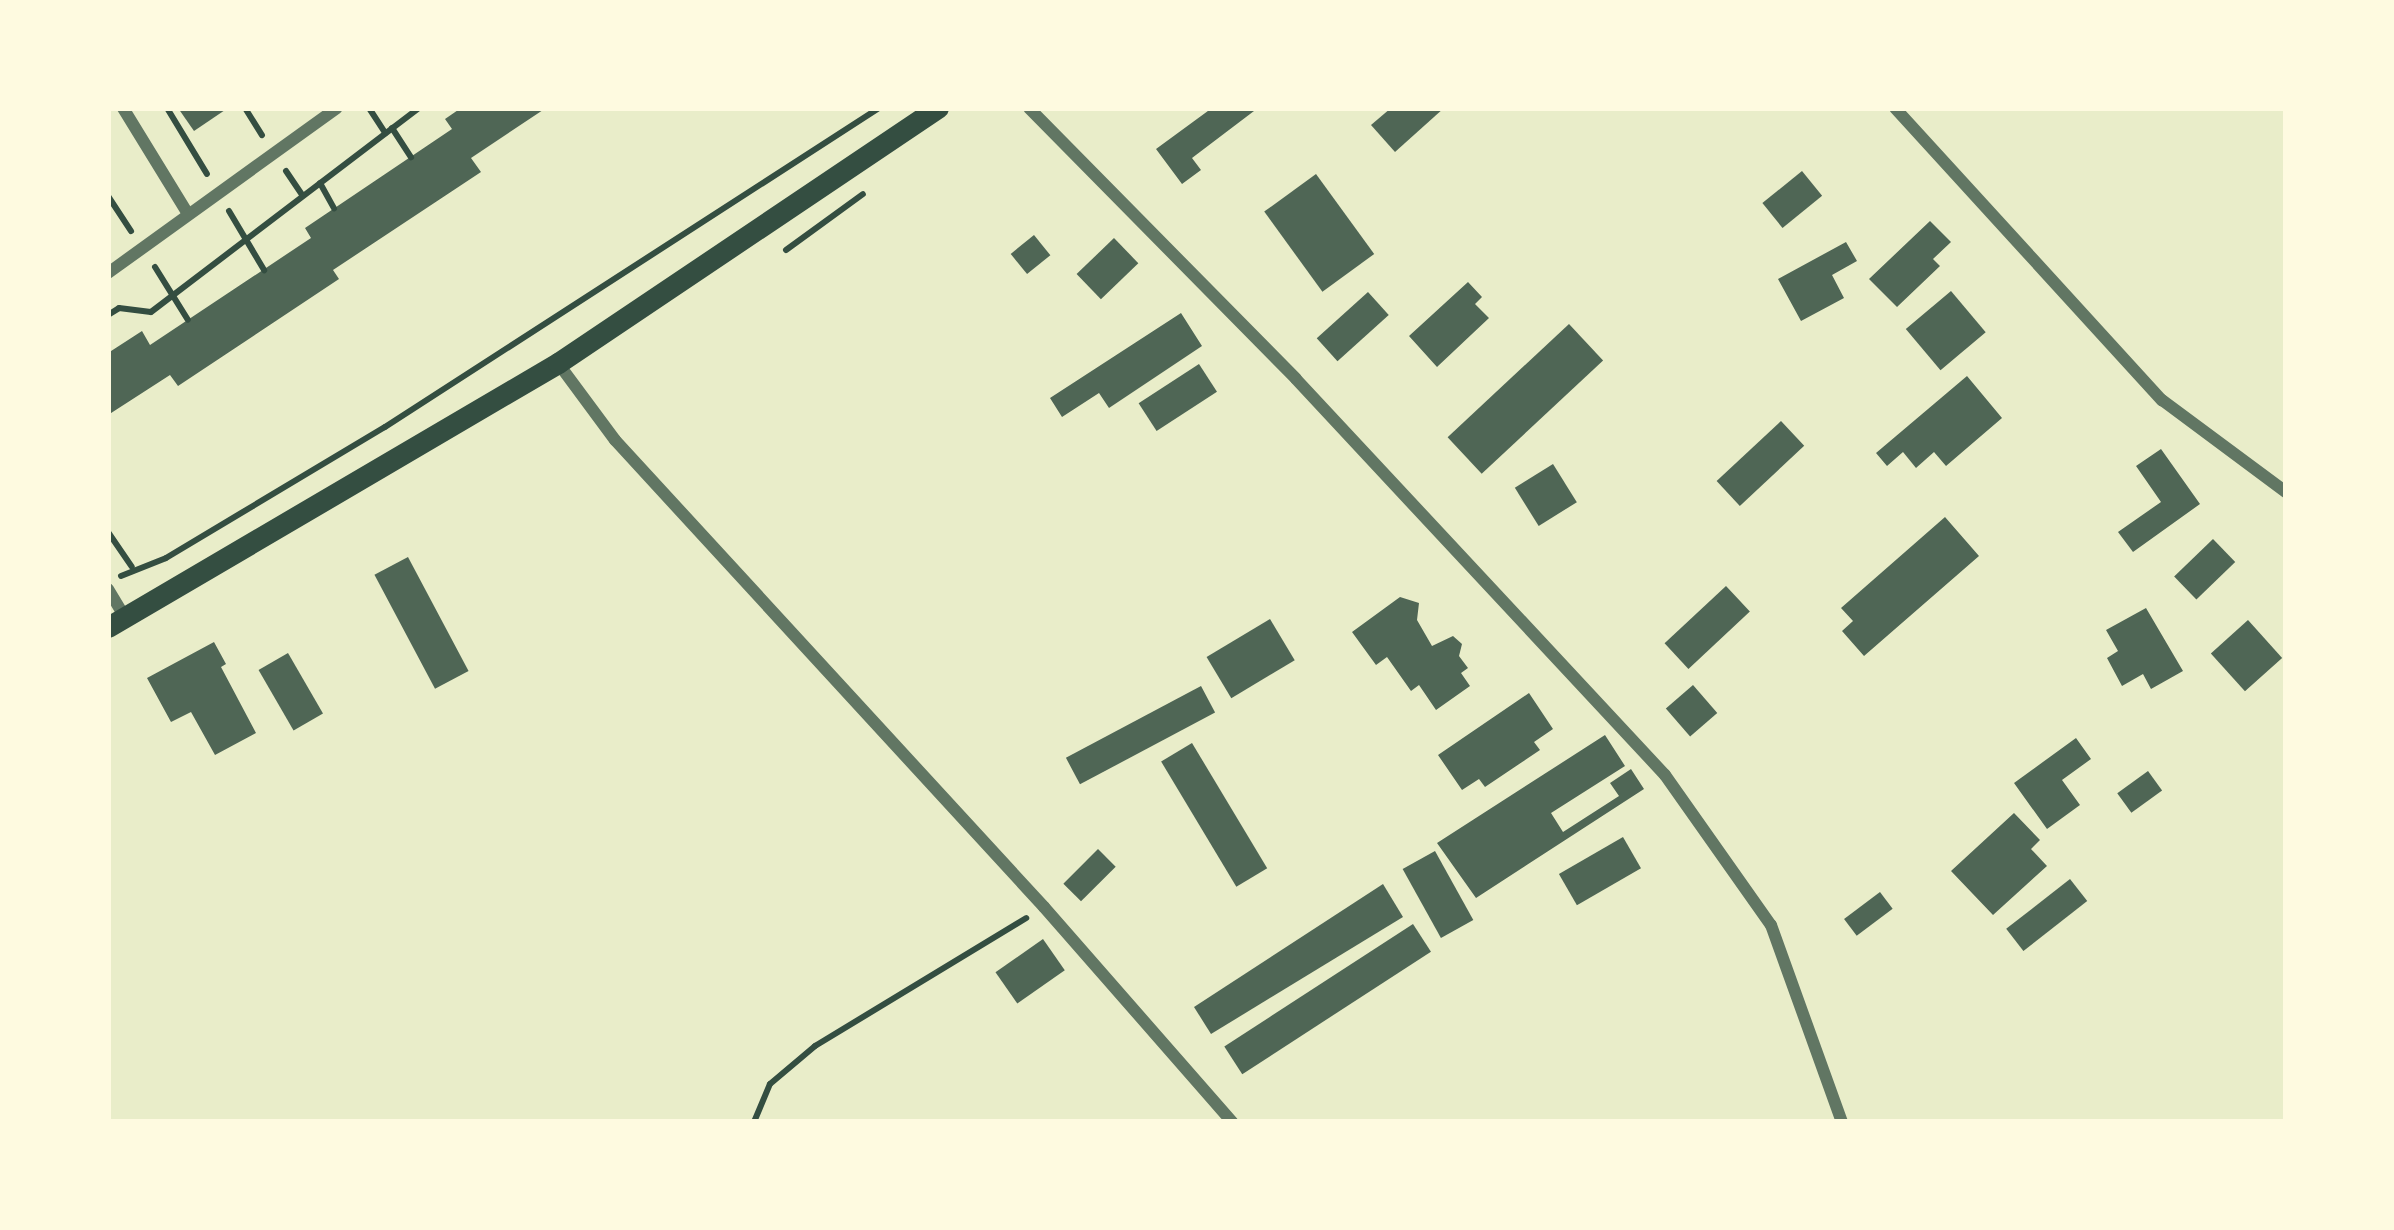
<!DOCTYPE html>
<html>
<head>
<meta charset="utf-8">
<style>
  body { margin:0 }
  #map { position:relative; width:2394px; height:1230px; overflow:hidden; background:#e9edc9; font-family:Jost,sans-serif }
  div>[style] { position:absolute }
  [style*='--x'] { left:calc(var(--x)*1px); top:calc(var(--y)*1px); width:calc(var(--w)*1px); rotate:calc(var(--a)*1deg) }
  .building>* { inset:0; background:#4f6655; transform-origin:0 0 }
  .path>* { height:6px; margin:-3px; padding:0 3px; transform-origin:3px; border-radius:3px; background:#344e41 }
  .minor>* { height:12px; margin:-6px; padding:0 6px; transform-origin:6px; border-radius:6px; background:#617663 }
  .secondary>* { height:21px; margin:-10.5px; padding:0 10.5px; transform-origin:10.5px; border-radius:10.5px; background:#344e41 }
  span { translate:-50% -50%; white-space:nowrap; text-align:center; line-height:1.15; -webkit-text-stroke:9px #fefae0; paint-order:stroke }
  .frame { position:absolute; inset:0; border:111px solid #fefae0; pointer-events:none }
</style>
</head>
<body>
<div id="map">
  <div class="building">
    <i style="clip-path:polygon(178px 108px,228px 108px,194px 131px)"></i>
    <i style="clip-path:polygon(461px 108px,546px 108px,471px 158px,481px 172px,333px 270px,339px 279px,178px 386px,170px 375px,108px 415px,108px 353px,142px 331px,150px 345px,311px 238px,305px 228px,452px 129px,445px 119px)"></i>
    <i style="clip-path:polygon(1212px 108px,1254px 111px,1192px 158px,1201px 170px,1182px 184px,1156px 149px)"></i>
    <i style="clip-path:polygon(1391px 108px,1444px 108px,1395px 152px,1371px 125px)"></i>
    <i style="left:1802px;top:171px;width:32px;height:51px;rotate:51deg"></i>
    <i style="left:1316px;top:174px;width:99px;height:64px;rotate:54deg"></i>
    <i style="clip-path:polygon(1930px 221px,1951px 242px,1933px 259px,1940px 266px,1897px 307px,1869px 279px)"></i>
    <i style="left:1034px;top:235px;width:26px;height:30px;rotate:51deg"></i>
    <i style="left:1114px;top:238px;width:35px;height:52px;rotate:46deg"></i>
    <i style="clip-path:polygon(1846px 242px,1857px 261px,1832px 275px,1844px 298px,1801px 321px,1778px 279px)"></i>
    <i style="clip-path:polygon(1468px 282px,1482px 297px,1475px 304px,1489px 318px,1437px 367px,1409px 336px)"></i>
    <i style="left:1951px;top:291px;width:54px;height:59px;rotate:50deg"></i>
    <i style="left:1368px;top:292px;width:31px;height:69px;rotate:48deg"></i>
    <i style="clip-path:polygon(1181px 313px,1202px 346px,1109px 408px,1099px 393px,1062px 417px,1050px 398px)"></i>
    <i style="left:1569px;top:324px;width:50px;height:166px;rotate:47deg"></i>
    <i style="left:1199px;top:364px;width:33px;height:72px;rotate:57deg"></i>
    <i style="clip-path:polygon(1967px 376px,2002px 418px,1946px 466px,1934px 452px,1916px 468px,1903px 452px,1887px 466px,1876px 453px)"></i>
    <i style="left:1781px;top:421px;width:34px;height:88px;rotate:47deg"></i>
    <i style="clip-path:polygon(2161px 449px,2200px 504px,2133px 552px,2118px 532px,2161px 502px,2136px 466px)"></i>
    <i style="left:1553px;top:464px;width:45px;height:45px;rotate:58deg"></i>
    <i style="clip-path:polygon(1945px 517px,1979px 556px,1864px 656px,1842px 631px,1853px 621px,1841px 608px)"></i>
    <i style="left:2213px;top:539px;width:32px;height:54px;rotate:46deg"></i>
    <i style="left:408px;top:557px;width:129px;height:38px;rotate:62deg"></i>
    <i style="left:1726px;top:586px;width:35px;height:84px;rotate:47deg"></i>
    <i style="clip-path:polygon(1400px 597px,1419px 603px,1417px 620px,1432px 646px,1453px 636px,1462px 644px,1459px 656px,1468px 668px,1461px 673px,1470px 686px,1436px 710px,1419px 685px,1411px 691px,1387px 657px,1376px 665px,1352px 632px)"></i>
    <i style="clip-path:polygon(2146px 608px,2183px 671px,2151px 689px,2143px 674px,2122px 686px,2107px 658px,2118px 651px,2106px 630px)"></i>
    <i style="left:1270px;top:619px;width:48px;height:74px;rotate:59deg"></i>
    <i style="left:2248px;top:620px;width:51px;height:50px;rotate:48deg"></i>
    <i style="clip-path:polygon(214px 642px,226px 664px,221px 667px,256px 733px,215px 755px,191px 712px,171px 722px,147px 678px)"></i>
    <i style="left:288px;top:653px;width:70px;height:34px;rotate:60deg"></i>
    <i style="left:1693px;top:685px;width:37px;height:36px;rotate:49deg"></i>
    <i style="left:1201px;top:686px;width:30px;height:153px;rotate:62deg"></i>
    <i style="clip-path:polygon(1529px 693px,1553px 729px,1534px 742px,1540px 750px,1485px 787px,1479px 779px,1462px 790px,1438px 755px)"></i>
    <i style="clip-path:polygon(1605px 735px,1625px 766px,1551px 813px,1563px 832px,1619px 796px,1610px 783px,1631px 769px,1644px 789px,1476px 898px,1437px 843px)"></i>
    <i style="clip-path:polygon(2076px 738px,2091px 759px,2062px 780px,2080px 805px,2047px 829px,2014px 783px)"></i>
    <i style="left:1192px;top:743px;width:146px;height:36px;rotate:59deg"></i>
    <i style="left:2148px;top:771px;width:24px;height:38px;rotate:54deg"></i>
    <i style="clip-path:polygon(2014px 813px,2040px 840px,2031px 849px,2047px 866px,1993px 915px,1951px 871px)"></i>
    <i style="left:1623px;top:837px;width:36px;height:74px;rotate:60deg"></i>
    <i style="left:1098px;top:849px;width:25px;height:49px;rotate:45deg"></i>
    <i style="left:1435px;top:851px;width:79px;height:37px;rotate:61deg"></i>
    <i style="left:2070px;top:879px;width:28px;height:81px;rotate:52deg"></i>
    <i style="clip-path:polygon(1383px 884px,1403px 917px,1211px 1034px,1194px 1007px)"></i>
    <i style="left:1880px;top:892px;width:21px;height:45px;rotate:53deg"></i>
    <i style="left:1413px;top:924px;width:33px;height:225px;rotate:57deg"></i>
    <i style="left:1043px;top:939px;width:38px;height:58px;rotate:55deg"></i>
  </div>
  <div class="path">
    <i style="--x:167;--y:108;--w:77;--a:58.8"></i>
    <i style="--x:245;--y:108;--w:32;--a:58"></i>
    <i style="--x:369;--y:108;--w:30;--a:57"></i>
    <i style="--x:392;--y:128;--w:35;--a:57"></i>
    <i style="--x:286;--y:171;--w:29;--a:56"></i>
    <i style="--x:320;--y:183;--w:29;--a:61"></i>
    <i style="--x:108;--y:196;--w:42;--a:56.7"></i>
    <i style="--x:229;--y:211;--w:69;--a:59.3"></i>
    <i style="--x:786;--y:250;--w:95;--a:-36"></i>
    <i style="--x:155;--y:267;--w:62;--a:58.1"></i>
    <i style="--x:108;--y:315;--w:13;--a:-32"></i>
    <i style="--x:119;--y:308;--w:32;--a:7"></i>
    <i style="--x:151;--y:312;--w:337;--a:-37.3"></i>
    <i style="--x:108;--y:532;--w:42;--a:55.6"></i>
    <i style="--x:121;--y:576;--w:48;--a:-21.8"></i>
    <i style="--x:166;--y:558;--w:255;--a:-30.9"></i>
    <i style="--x:385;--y:427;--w:588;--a:-32.85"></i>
    <i style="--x:754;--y:1122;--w:41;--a:-67.2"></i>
    <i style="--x:770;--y:1084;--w:59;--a:-40.2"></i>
    <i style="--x:815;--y:1046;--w:247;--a:-31.2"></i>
  </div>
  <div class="minor">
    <i style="--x:123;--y:108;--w:124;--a:58.5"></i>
    <i style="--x:1029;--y:108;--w:380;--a:45.4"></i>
    <i style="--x:1296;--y:379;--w:541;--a:47.02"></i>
    <i style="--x:1665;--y:775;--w:184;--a:54.8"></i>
    <i style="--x:1771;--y:925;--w:209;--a:70.2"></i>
    <i style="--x:1895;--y:108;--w:396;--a:47.6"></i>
    <i style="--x:2162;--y:400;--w:154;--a:36.6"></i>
    <i style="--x:108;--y:273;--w:282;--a:-35.8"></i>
    <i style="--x:558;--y:363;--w:96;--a:53.5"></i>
    <i style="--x:615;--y:440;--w:634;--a:47.43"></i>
    <i style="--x:1044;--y:907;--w:286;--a:48.8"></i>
    <i style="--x:108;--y:589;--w:33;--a:59"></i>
  </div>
  <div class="secondary">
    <i style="--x:108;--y:627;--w:522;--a:-30.4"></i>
    <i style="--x:558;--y:363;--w:458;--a:-33.9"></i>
  </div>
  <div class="frame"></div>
</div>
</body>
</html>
